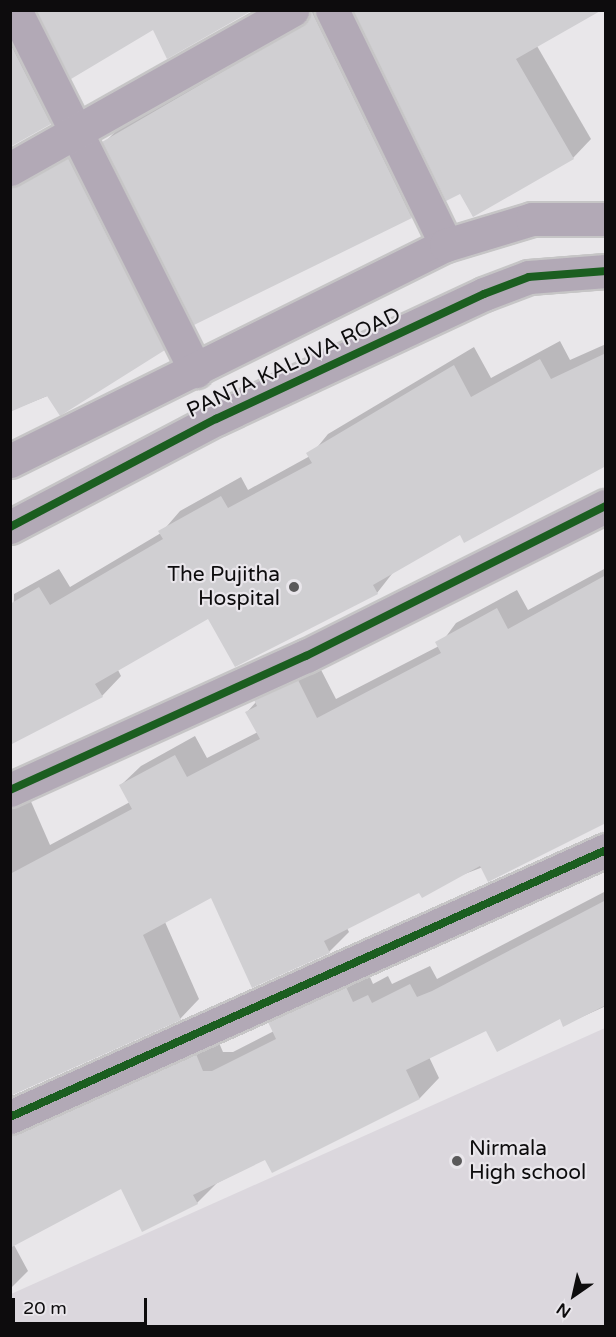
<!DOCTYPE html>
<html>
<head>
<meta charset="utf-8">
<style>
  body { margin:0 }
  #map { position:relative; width:616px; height:1337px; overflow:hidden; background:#e9e7ea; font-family:"Varela Round",sans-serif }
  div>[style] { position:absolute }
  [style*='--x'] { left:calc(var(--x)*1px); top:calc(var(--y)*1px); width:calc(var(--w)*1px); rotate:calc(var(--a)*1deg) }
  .built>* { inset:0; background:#dbd7dd }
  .shadow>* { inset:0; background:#0003 }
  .building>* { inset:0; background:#d0cfd2 }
  .roads { filter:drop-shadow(2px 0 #c6c5c6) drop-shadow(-2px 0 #c6c5c6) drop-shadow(0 2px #c6c5c6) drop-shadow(0 -2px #c6c5c6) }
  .minor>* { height:33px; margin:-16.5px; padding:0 16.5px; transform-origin:16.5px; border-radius:16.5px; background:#b2a9b6 }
  .cycleway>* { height:8px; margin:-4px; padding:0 4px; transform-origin:4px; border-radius:4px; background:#1b5e20 }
  .dots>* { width:16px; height:16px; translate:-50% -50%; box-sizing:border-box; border:3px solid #e9e6eb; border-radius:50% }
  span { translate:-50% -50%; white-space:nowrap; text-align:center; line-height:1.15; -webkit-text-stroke:4.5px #e9e6eb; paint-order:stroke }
  .street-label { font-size:21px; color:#0d0c0d }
  .poi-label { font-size:21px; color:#0d0c0d }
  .right { translate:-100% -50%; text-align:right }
  .left { translate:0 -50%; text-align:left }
  .frame { position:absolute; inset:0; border:12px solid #0d0c0d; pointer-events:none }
  .north { position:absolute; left:544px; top:1265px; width:60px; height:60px; -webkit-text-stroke:4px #e9e6eb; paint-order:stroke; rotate:214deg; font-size:16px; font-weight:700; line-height:24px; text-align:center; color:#0d0c0d }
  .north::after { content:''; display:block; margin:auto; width:21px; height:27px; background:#0d0c0d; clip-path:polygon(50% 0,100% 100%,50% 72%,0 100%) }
  .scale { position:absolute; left:12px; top:1298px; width:135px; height:27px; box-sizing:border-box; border:3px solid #0d0c0d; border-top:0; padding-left:8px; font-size:18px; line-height:21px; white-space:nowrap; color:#0d0c0d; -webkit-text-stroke:4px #e9e6eb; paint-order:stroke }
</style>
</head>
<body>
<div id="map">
  <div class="built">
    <i style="clip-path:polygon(605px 1028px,605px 1326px,11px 1326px,11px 1294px)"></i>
  </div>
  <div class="shadow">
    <i style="clip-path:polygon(10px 10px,69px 105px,50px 123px,10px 146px)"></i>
    <i style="clip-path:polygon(312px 10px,339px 10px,430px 198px,411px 217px,104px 143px,123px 124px)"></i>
    <i style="clip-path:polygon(355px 10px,537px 46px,591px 139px,573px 158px)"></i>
    <i style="clip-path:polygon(86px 141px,181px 332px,164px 349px,10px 411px,10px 178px)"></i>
    <i style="clip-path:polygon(560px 341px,570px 360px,606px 344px,606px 465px,461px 533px,395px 570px,377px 593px,236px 665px,208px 617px,118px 670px,121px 676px,102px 696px,10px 744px,14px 594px,59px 569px,70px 587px,161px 533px,180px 511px,241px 477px,248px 490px,310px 456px,328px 434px,474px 347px,491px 378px)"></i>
    <i style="clip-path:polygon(606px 568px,606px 820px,420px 891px,347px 928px,349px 932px,329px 952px,212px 896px,165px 922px,199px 999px,180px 1019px,13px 1094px,12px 1104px,216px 1036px,223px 1052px,233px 1052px,274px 1031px,270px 1022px,290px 1003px,366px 968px,373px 984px,388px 976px,392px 984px,430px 966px,437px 979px,606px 891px,606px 1006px,564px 1025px,560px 1017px,487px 1029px,429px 1057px,439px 1078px,420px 1098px,273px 1171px,266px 1158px,217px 1183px,197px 1203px,122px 1187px,14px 1245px,28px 1271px,10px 1289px,10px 806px,29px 797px,50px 845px,130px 802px,121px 785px,141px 766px,195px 736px,207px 758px,258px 732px,247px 712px,275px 681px,317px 662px,336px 699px,439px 646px,456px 623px,517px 590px,528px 610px)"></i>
  </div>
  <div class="building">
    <i style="clip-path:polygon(36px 10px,253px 10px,167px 59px,153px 30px,71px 79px)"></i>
    <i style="clip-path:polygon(311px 10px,412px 218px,194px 325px,102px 142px,301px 26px)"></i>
    <i style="clip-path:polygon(353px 10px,602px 10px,516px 59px,574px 159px,473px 217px,460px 194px,446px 201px)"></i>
    <i style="clip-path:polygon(10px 43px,51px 124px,10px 147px)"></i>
    <i style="clip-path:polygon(68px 158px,165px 350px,60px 416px,47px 396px,10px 412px,10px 188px)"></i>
    <i style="clip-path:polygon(606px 353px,606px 466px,464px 543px,460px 535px,373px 585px,378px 594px,235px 667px,208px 619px,95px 684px,103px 697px,10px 745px,10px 604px,39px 587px,50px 605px,163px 539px,158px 531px,221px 496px,228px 508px,312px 463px,306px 453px,454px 365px,471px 397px,540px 359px,551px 379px)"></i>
    <i style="clip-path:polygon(606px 575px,606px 823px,488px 882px,480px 866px,422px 898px,419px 893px,324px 941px,330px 953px,252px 988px,211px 898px,143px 935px,181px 1020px,10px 1096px,10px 874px,132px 809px,119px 785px,175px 755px,187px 777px,260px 739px,245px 712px,257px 706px,254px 700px,298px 680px,317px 718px,441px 653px,435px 642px,497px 608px,508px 629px)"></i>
    <i style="clip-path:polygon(606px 900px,606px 1005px,563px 1027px,560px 1019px,497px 1052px,486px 1031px,406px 1070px,420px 1099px,272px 1173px,265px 1160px,193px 1195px,198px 1204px,142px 1232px,121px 1189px,10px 1248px,10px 1135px,196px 1054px,203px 1071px,212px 1071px,276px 1039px,268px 1022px,346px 987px,353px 1002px,368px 995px,372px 1003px,410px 984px,417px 997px,432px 991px)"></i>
  </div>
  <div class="roads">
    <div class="minor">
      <i style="--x:15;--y:10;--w:404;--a:63.4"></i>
      <i style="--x:332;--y:10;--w:261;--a:64.1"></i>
      <i style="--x:10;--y:169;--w:324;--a:-29.4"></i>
      <i style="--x:10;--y:461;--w:487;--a:-26.4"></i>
      <i style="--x:446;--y:245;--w:90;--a:-16.8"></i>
      <i style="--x:532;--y:219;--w:74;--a:0"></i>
      <i style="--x:10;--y:527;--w:233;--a:-27.7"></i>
      <i style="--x:216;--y:419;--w:296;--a:-25"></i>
      <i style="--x:484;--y:294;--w:48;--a:-20.7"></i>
      <i style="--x:529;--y:277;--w:77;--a:-4.5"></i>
      <i style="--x:10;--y:790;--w:325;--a:-24.4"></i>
      <i style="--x:306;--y:656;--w:335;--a:-26.6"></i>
      <i style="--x:10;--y:1117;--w:653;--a:-24.13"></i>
    </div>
  </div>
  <div class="cycleway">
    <i style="--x:10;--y:527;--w:233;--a:-27.7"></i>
    <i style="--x:216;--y:419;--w:296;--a:-25"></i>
    <i style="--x:484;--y:294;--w:48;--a:-20.7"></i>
    <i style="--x:529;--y:277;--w:77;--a:-4.5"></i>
    <i style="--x:10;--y:790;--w:325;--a:-24.4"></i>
    <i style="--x:306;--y:656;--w:335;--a:-26.6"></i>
    <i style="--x:10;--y:1117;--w:653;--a:-24.13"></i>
  </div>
  <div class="dots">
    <i style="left:294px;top:587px;background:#5a595a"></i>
    <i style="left:457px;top:1161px;background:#5a595a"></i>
  </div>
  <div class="street-label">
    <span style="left:294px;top:363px;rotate:-25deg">PANTA KALUVA ROAD</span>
  </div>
  <div class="poi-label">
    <span class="right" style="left:280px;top:587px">The Pujitha<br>Hospital</span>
    <span class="left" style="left:469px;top:1161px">Nirmala<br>High school</span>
  </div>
  <div class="frame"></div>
  <div class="north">N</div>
  <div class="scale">20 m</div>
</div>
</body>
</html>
